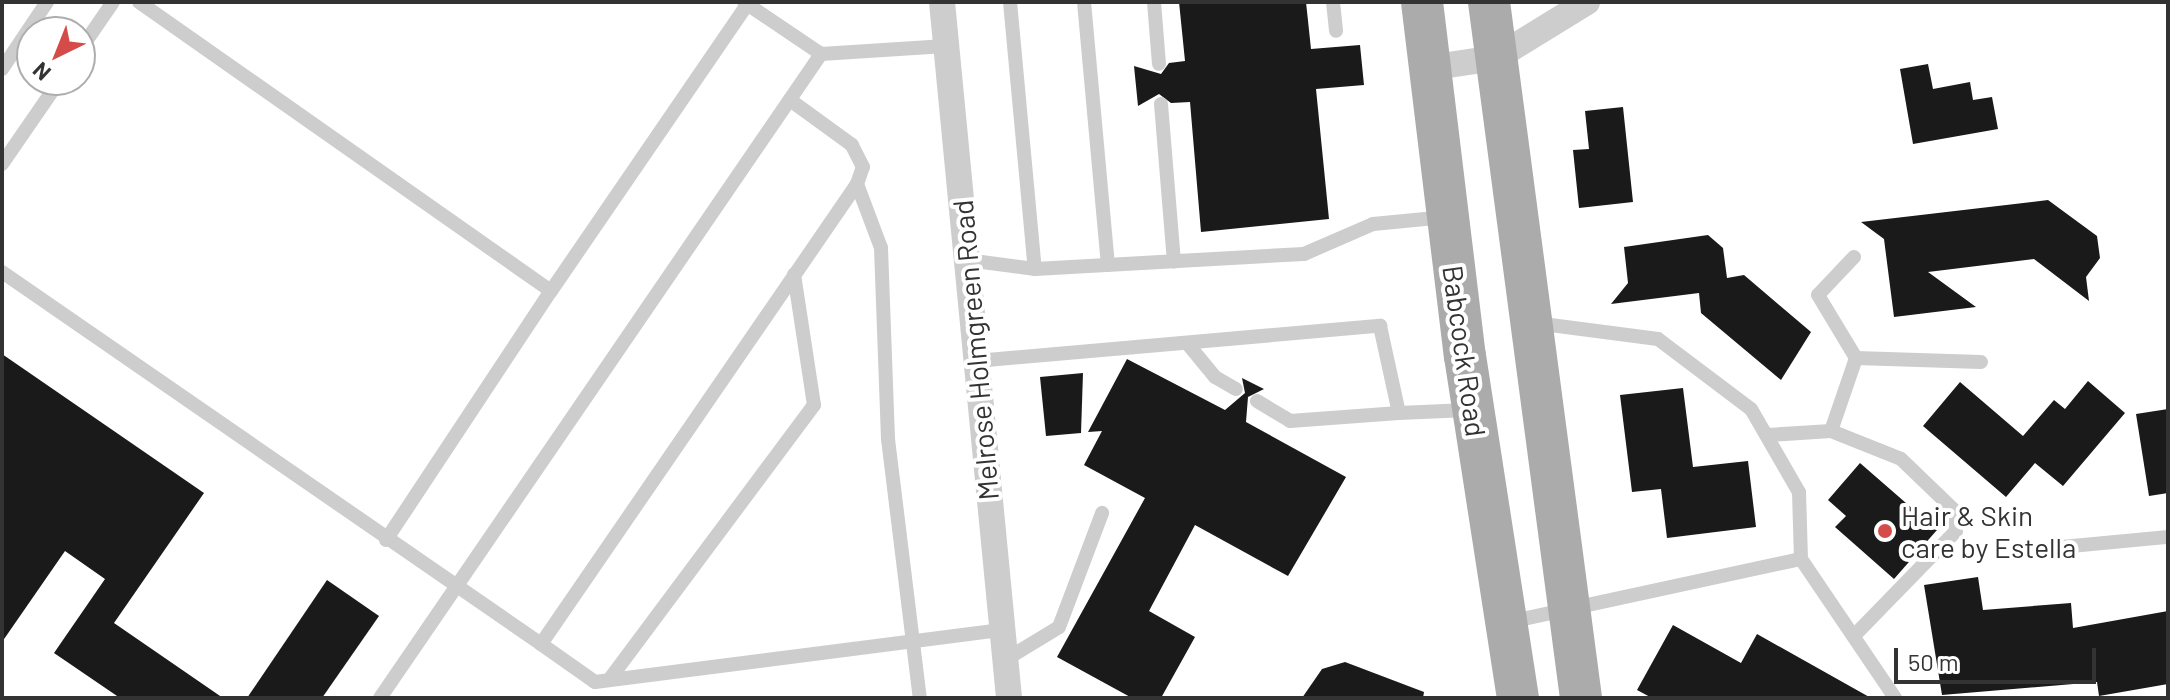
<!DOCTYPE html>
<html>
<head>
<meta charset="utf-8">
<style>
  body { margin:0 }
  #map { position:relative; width:2170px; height:700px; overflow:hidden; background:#fff; font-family:Barlow,sans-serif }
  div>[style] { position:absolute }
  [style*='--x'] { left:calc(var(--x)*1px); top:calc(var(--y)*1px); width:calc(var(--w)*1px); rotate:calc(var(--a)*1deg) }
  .building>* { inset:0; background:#1a1a1a }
  .service>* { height:14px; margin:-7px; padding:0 7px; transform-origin:7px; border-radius:7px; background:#cdcdcd }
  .minor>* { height:26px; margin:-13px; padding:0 13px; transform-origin:13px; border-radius:13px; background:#cdcdcd }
  .primary>* { height:42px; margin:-21px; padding:0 21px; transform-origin:21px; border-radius:21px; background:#ababab }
  .dots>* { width:22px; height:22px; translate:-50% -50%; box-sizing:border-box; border:4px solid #fff; border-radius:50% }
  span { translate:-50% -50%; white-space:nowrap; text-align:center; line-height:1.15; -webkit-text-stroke:8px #fff; paint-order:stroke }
  .street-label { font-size:28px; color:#333 }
  .poi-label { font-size:28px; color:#333 }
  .left { translate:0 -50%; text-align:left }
  .frame { position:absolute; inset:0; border:4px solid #333; pointer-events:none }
  .north { position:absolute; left:16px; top:16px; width:80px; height:80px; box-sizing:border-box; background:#fff; border:2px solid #adadad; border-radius:50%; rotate:223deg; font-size:22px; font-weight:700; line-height:32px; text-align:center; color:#333 }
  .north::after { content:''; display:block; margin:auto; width:28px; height:36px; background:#d54b49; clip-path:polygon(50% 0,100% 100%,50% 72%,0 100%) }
  .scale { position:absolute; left:1894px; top:648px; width:202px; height:36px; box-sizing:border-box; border:4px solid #333; border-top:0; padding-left:10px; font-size:24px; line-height:28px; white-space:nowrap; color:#333; -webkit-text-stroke:6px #fff; paint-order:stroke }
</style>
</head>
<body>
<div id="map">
  <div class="building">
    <i style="clip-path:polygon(1179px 2px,1306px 2px,1311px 49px,1360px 45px,1364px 85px,1316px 89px,1329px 219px,1201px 232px,1190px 102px,1171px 103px,1159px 94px,1138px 106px,1134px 66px,1161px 74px,1169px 63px,1185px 61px)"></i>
    <i style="clip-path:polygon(1928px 64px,1933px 89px,1970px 82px,1973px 100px,1992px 97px,1998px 129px,1913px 144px,1900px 69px)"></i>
    <i style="clip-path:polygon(1623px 107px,1633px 202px,1579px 208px,1573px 150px,1589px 149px,1585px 111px)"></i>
    <i style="clip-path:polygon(2048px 200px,2097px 236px,2100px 258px,2086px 277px,2089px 301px,2034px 259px,1928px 272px,1976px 307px,1894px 317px,1884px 239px,1861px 222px)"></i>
    <i style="clip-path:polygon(1708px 235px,1723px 248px,1727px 278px,1744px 275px,1811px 332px,1781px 380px,1701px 313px,1699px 293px,1611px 304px,1628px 283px,1624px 247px)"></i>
    <i style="clip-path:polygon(2px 354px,204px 493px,114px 623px,223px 698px,120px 698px,54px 653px,105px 579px,65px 551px,2px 642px)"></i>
    <i style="clip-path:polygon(1127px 359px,1225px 410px,1245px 393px,1242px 378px,1264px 389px,1248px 397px,1246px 422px,1346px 477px,1288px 576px,1195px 525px,1149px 611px,1195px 637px,1161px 698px,1132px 698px,1057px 657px,1145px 498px,1084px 465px,1102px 431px,1088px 432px)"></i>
    <i style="clip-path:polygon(1083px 373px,1081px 433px,1046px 436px,1040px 377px)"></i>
    <i style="clip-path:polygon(2088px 381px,2125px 413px,2063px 486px,2035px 463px,2006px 497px,1923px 426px,1960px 382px,2023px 436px,2054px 400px,2065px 409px)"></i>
    <i style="clip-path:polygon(1683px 388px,1693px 467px,1748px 461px,1756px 527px,1667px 538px,1661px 489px,1632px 492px,1620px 395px)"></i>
    <i style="clip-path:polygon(2168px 409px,2168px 493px,2149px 496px,2136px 414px)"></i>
    <i style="clip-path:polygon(1860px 463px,1937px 530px,1894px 579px,1835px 527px,1846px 516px,1828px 500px)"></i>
    <i style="clip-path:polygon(1978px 577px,1983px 610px,2071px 603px,2073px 628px,2168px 611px,2168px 684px,2099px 696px,2097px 682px,1942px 695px,1924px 585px)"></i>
    <i style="clip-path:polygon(327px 580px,379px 616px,322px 698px,247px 698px)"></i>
    <i style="clip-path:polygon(1673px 625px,1741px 663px,1757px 634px,1871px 698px,1652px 698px,1637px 690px)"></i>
    <i style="clip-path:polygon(1345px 662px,1424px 692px,1423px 698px,1302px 698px,1322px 669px)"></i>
  </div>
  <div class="service">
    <i style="--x:139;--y:2;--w:503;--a:35.05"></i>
    <i style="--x:551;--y:291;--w:350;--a:-55.6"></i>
    <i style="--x:744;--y:2;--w:93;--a:34"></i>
    <i style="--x:821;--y:54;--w:125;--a:-3.7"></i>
    <i style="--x:1010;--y:2;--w:268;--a:84.7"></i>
    <i style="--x:1084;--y:2;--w:264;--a:84.8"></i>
    <i style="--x:1154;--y:2;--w:62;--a:85.4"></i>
    <i style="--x:1333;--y:2;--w:29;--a:84"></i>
    <i style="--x:80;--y:50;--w:58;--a:-55.5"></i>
    <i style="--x:2;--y:69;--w:81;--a:-56.1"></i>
    <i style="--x:1161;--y:104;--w:158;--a:85.3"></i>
    <i style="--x:2;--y:164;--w:102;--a:-55.4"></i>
    <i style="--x:857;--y:184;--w:68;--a:69.4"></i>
    <i style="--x:881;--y:248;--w:191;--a:87.9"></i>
    <i style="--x:888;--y:439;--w:261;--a:83"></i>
    <i style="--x:1854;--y:257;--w:52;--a:133.5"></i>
    <i style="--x:1818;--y:295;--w:74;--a:58.9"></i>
    <i style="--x:967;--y:260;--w:69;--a:7.5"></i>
    <i style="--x:1035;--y:269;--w:269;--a:-3.2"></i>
    <i style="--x:1304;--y:254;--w:75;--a:-23.5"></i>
    <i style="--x:1373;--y:224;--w:73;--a:-5.5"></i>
    <i style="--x:2;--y:272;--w:655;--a:34.61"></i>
    <i style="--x:541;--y:644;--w:558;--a:-55.51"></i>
    <i style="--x:857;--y:184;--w:18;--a:-71"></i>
    <i style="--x:863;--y:167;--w:25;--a:-117"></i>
    <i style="--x:852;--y:145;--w:77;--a:-144"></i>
    <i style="--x:1535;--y:323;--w:124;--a:7.4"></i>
    <i style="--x:1658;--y:339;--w:116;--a:37"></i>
    <i style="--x:1751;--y:409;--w:96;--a:60"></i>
    <i style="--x:1799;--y:492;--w:67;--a:88.3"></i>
    <i style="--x:1187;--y:343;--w:44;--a:50.5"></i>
    <i style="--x:1215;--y:377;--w:24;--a:30"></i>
    <i style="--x:976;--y:361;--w:406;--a:-5"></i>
    <i style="--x:1380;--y:326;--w:89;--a:77.7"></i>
    <i style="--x:1399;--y:413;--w:69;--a:-2.5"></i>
    <i style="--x:1257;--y:401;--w:39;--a:31"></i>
    <i style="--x:1290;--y:421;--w:109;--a:-4.2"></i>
    <i style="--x:1831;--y:431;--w:77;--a:-71.1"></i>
    <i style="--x:1856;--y:358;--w:125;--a:1.8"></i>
    <i style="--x:1768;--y:435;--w:63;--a:-3.6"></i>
    <i style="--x:1831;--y:431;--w:75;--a:21.8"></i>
    <i style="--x:1901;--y:459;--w:74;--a:43.9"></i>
    <i style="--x:1954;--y:510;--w:21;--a:85"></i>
    <i style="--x:1956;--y:531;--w:146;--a:134.2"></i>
    <i style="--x:386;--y:540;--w:299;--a:-56.5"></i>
    <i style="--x:2019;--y:551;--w:150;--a:-5.4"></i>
    <i style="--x:1509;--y:622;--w:299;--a:-12.2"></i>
    <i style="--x:1801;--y:559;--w:168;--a:55.9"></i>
    <i style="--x:541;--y:644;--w:66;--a:35.1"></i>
    <i style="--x:595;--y:682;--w:410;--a:-7.3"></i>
    <i style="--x:1005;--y:660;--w:63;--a:-31.4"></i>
    <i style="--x:1059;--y:627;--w:122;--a:-69.3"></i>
    <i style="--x:609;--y:680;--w:343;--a:-53.3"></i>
    <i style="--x:814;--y:405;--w:132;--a:-98.7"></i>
    <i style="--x:380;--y:698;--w:781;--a:-55.6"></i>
  </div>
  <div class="minor">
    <i style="--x:942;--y:2;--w:699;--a:84.5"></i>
    <i style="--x:1428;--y:68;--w:69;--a:-8.4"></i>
    <i style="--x:1496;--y:58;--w:107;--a:-31.6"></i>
  </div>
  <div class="primary">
    <i style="--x:1422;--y:2;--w:357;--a:83.1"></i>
    <i style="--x:1465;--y:356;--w:346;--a:81.2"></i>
    <i style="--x:1489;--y:2;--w:702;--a:82.47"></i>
  </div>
  <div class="dots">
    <i style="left:1885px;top:531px;background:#d54b49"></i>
  </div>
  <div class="street-label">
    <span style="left:975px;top:350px;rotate:-95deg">Melrose Holmgreen Road</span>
    <span style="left:1465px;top:351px;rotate:82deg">Babcock Road</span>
  </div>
  <div class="poi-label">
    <span class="left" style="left:1901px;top:531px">Hair &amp; Skin<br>care by Estella</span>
  </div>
  <div class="frame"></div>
  <div class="north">N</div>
  <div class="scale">50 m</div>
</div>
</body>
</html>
